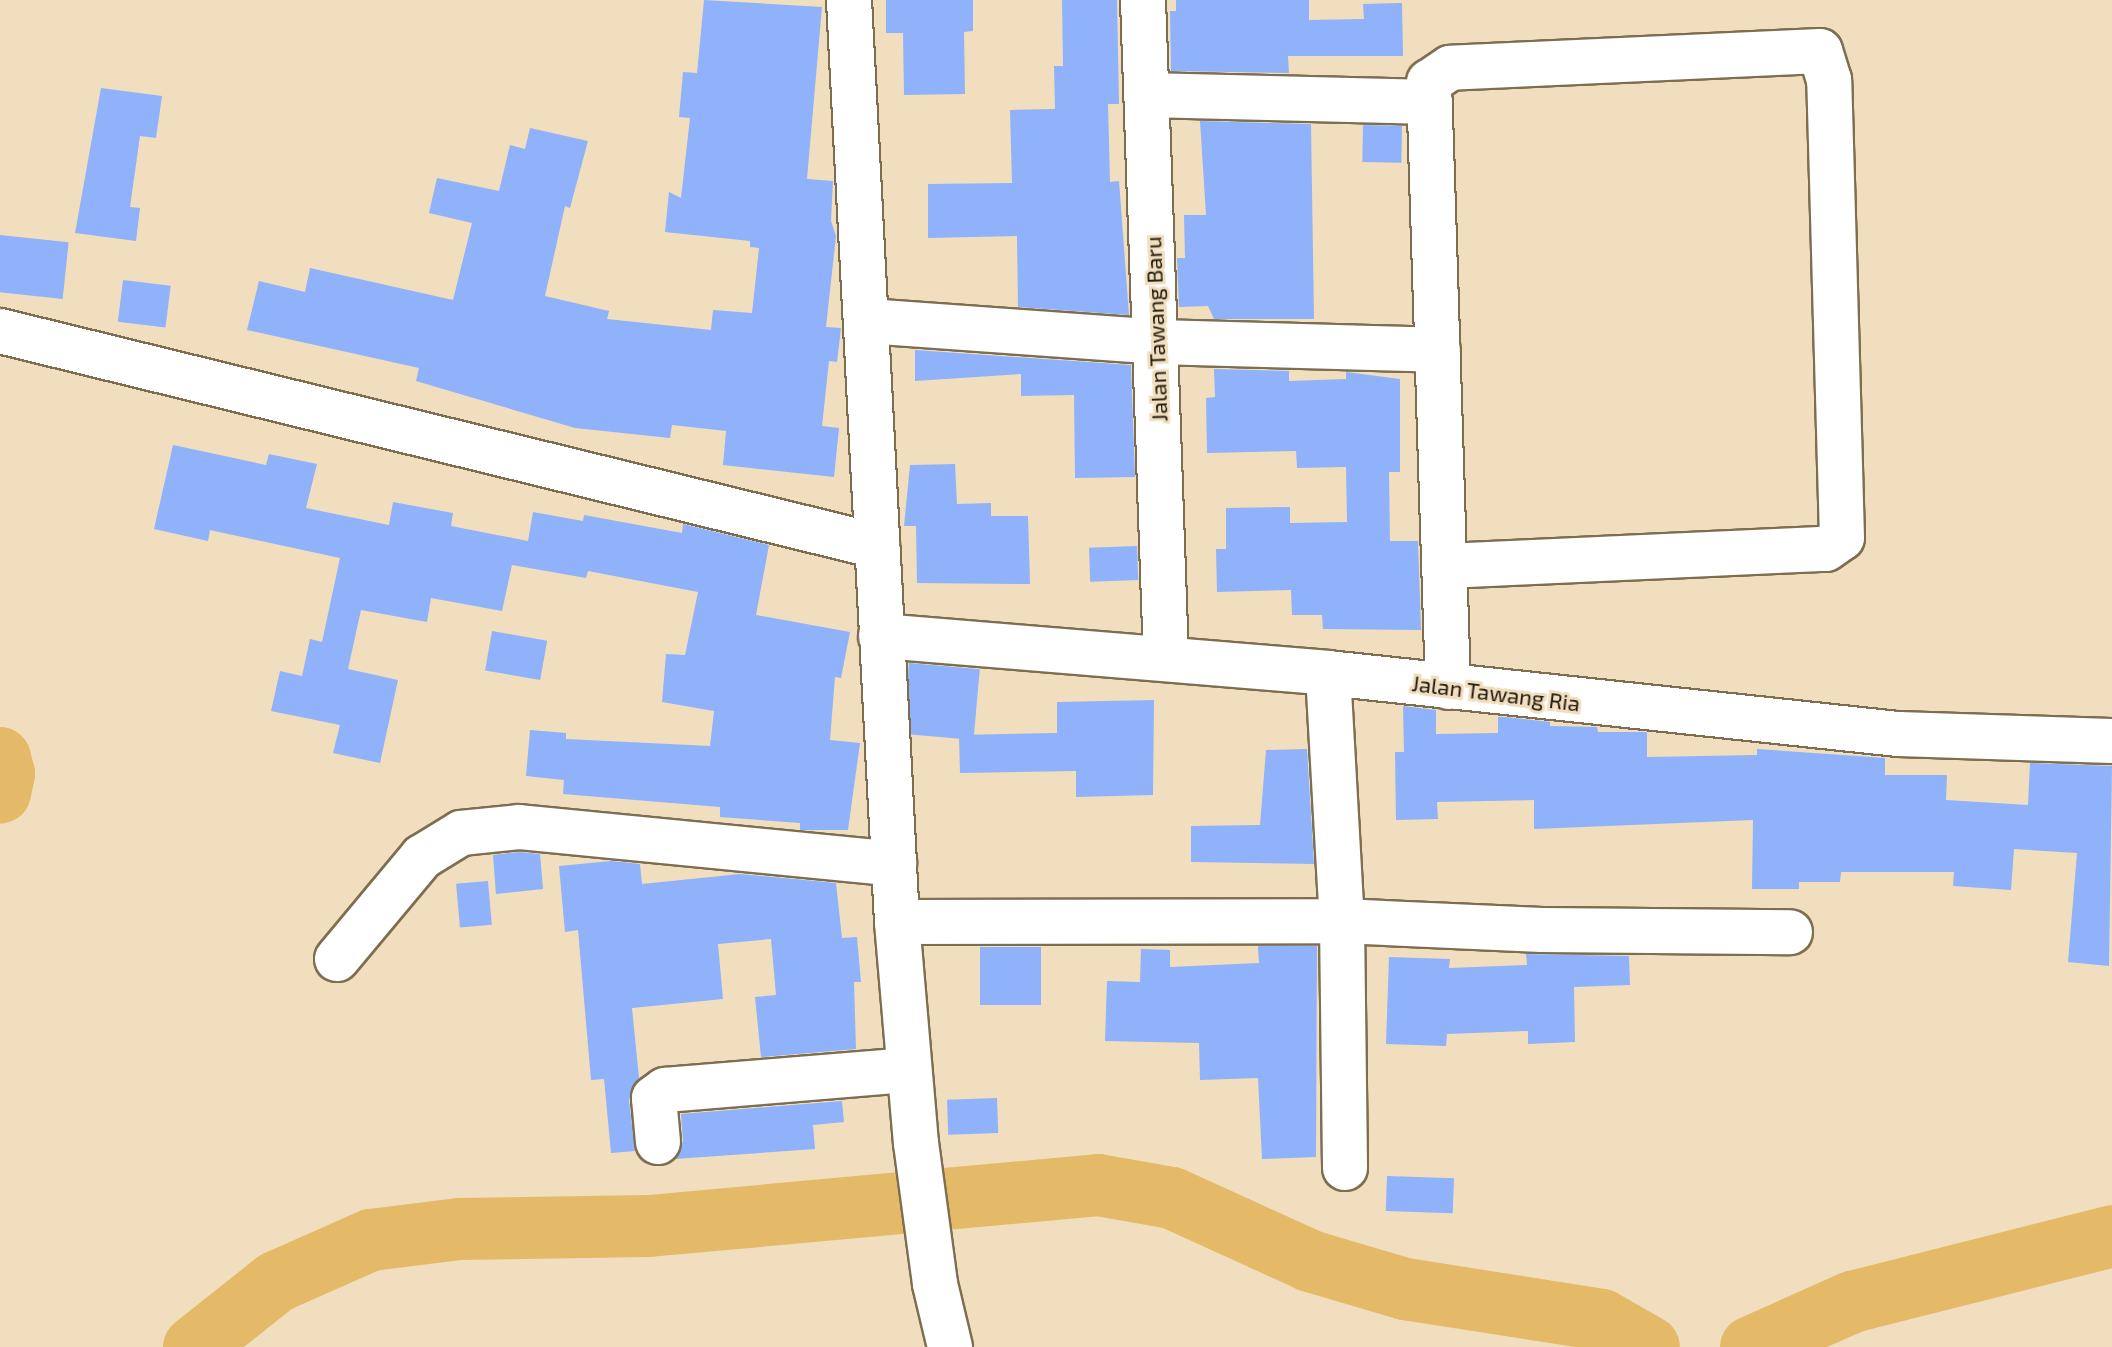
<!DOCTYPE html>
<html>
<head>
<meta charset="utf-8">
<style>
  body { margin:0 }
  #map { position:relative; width:2112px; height:1347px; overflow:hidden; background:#f0debe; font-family:"Exo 2",sans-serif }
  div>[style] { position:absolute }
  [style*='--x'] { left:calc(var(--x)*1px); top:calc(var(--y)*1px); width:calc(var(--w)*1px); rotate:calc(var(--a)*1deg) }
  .river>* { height:62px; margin:-31px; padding:0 31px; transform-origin:31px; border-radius:31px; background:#e4ba68 }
  .building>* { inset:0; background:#8fb2fa; transform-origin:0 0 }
  .roads { filter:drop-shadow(2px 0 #7e6e51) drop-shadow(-2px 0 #7e6e51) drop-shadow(0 2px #7e6e51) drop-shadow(0 -2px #7e6e51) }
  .minor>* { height:44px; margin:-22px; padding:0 22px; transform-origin:22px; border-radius:22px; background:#fff }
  span { translate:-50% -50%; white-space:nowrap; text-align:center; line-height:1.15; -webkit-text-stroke:6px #f0debe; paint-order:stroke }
  .street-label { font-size:22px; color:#1e170c }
</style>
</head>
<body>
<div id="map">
  <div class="river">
    <i style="--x:0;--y:758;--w:16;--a:76"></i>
    <i style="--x:4;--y:774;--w:19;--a:102"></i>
    <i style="--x:194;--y:1347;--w:105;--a:-38.4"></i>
    <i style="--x:276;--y:1282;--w:104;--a:-23.9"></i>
    <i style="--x:371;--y:1240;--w:89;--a:-7.1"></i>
    <i style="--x:459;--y:1229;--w:190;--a:-0.9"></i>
    <i style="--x:649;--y:1226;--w:451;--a:-5.2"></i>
    <i style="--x:1098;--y:1185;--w:75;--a:10"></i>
    <i style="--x:1172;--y:1198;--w:152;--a:24.5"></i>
    <i style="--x:1310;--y:1261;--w:99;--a:16.4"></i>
    <i style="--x:1405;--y:1289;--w:199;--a:8.9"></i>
    <i style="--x:1602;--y:1320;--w:54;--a:29.9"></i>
    <i style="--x:1751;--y:1347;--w:111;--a:-24"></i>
    <i style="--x:1852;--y:1302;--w:268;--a:-14.2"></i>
  </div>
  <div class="building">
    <i style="clip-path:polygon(704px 0,822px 7px,807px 179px,833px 181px,831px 221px,836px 236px,826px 327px,841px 328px,837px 362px,829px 361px,822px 426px,839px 428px,834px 477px,723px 465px,726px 431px,672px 425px,670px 438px,575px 428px,416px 381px,419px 368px,247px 330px,259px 281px,305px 292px,310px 268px,453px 300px,472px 223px,429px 213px,437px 178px,499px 191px,510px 145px,525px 149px,530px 128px,588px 141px,570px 208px,565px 206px,545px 296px,609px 311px,607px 319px,711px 330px,713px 310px,752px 313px,759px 248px,750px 247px,750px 241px,665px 232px,669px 192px,681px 198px,690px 118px,679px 117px,683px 72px,697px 73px)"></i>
    <i style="clip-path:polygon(886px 0,973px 0,973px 31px,964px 32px,965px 94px,904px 95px,903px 33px,886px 33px)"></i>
    <i style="clip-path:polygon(1062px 0,1117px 0,1119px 104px,1108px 104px,1110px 182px,1119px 181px,1129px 315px,1018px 307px,1017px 236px,928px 238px,928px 184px,1012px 183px,1010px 110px,1055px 109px,1054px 66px,1063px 66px)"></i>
    <i style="clip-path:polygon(1176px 0,1309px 0,1309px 20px,1364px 19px,1363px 4px,1402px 3px,1403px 56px,1288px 56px,1289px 73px,1171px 71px,1170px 11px,1176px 11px)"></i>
    <i style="clip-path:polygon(101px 88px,162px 96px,156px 138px,140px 136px,130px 207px,140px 208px,136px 241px,75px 233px)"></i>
    <i style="clip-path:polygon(1200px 121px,1311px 124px,1314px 319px,1214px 319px,1208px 306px,1179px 307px,1177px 258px,1185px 258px,1184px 215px,1206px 215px)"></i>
    <i style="left:1363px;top:125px;width:39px;height:37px;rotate:1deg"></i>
    <i style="left:0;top:235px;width:69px;height:57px;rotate:6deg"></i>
    <i style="left:123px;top:280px;width:48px;height:42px;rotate:7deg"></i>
    <i style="clip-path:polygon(915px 350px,1131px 365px,1135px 477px,1075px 478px,1074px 395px,1021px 396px,1021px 374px,915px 381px)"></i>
    <i style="clip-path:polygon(1214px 369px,1289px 371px,1289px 381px,1346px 379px,1346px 372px,1400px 379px,1400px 472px,1389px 472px,1390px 541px,1418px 541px,1421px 630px,1323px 629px,1322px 615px,1292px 615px,1291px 590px,1217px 592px,1216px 549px,1226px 549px,1226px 508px,1290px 507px,1290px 523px,1347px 522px,1346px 467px,1297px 468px,1296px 451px,1207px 453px,1206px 398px,1215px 397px)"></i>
    <i style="clip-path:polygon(173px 445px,266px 465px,269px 454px,317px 464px,306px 508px,389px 525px,393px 502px,453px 513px,451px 526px,528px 541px,533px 512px,583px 521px,584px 515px,682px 533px,683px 524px,769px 545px,756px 615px,850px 632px,841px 678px,835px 677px,830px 740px,860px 743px,848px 830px,800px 830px,800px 823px,720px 817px,720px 807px,563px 794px,564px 780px,526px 776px,530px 730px,566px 733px,566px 739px,710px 746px,714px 711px,662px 702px,666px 654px,685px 655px,698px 592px,588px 571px,586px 578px,512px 565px,502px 611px,431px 598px,427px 622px,361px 610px,348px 669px,398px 680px,380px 763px,333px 753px,340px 725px,271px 711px,280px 671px,302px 676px,310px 639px,322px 642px,340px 558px,210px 530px,208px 541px,154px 529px)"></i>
    <i style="clip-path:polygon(955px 464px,957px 504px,991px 503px,991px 516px,1028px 516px,1030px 584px,917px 583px,916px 526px,904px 526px,910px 465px)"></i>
    <i style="left:1137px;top:546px;width:34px;height:48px;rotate:88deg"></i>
    <i style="left:492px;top:631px;width:56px;height:40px;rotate:10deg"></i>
    <i style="left:909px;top:663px;width:71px;height:71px;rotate:5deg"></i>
    <i style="clip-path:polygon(1154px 700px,1153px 795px,1076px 797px,1076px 771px,960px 773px,959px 735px,1057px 733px,1057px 702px)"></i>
    <i style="clip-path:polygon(1403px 706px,1436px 710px,1436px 734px,1498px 733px,1498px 717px,1505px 717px,1550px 722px,1550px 726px,1597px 727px,1598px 732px,1647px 732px,1647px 757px,1757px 755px,1757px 749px,1885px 758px,1885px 775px,1947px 775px,1946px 800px,2028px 805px,2030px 763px,2112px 766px,2109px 966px,2068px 962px,2077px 853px,2014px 849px,2011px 890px,1953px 886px,1954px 872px,1841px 872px,1840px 882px,1799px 882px,1799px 889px,1752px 889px,1753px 820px,1534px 829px,1534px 800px,1437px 802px,1438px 819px,1396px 820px,1395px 752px,1404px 752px)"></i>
    <i style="clip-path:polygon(1307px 749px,1314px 864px,1191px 862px,1191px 826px,1260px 825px,1266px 750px)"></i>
    <i style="clip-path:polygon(519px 852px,540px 854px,543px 889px,496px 894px,493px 855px)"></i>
    <i style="clip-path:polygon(611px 861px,640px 864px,642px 884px,740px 874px,836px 883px,842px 938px,857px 937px,861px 982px,854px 982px,856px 1049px,761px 1057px,755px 997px,776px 995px,771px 939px,718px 944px,723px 999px,632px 1008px,639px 1078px,629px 1100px,635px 1151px,611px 1153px,604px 1079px,591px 1080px,578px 930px,565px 932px,559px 866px)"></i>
    <i style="left:488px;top:881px;width:44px;height:32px;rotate:85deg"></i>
    <i style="clip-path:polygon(1258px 946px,1317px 946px,1316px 1157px,1262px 1159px,1258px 1078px,1200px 1080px,1199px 1043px,1105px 1041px,1107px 981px,1140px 982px,1141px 949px,1170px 950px,1170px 967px,1259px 963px)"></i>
    <i style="left:980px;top:947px;width:61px;height:58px"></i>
    <i style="clip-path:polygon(1526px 954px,1629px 956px,1630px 985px,1574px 987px,1575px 1042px,1528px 1044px,1528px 1031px,1447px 1034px,1446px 1046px,1386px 1044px,1389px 957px,1450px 959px,1449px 968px,1527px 965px)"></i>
    <i style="left:997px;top:1098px;width:35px;height:50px;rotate:88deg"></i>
    <i style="clip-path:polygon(842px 1101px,844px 1122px,813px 1125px,815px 1149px,675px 1159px,683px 1141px,681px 1114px)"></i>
    <i style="left:1387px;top:1176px;width:67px;height:35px;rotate:2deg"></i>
  </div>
  <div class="roads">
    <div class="minor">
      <i style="--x:849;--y:0;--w:923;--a:87.02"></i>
      <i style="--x:897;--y:922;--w:222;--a:85.1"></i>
      <i style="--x:916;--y:1143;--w:142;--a:82.3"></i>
      <i style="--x:935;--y:1284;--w:65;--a:76.6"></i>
      <i style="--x:1143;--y:0;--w:658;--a:88"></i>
      <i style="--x:1148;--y:95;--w:282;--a:1.4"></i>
      <i style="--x:867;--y:321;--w:291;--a:4.1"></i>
      <i style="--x:1157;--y:342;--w:281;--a:1.6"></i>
      <i style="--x:0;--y:331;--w:903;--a:13.77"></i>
      <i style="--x:1445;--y:566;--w:381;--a:-2.6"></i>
      <i style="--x:1826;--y:549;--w:19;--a:-35"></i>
      <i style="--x:1842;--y:538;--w:458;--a:-91.6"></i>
      <i style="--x:1829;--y:80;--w:30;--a:-107"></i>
      <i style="--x:1820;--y:51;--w:370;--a:177.4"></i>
      <i style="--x:1450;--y:68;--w:25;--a:146"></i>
      <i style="--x:1429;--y:82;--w:605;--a:88.2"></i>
      <i style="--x:881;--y:636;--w:449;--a:4.7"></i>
      <i style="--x:1328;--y:673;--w:573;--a:6.11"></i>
      <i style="--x:1898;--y:734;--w:214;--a:1.9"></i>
      <i style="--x:1328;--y:673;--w:248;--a:86.8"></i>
      <i style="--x:1342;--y:921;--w:247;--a:89.3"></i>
      <i style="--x:897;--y:922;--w:445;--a:-0.1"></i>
      <i style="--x:1342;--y:921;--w:200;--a:2.6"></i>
      <i style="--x:1542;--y:930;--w:248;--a:0.5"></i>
      <i style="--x:337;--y:959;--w:133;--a:-50.2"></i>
      <i style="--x:422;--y:857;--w:46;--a:-31.6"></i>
      <i style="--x:461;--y:833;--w:58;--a:-5.9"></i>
      <i style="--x:519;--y:827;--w:377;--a:5.6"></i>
      <i style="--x:658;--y:1142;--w:44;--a:-95.2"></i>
      <i style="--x:654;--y:1098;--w:14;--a:-36"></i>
      <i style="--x:665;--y:1090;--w:245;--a:-4.7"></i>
    </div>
  </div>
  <div class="street-label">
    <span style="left:1156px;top:329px;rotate:-92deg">Jalan Tawang Baru</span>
    <span style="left:1496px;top:693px;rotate:7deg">Jalan Tawang Ria</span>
  </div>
</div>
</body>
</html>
